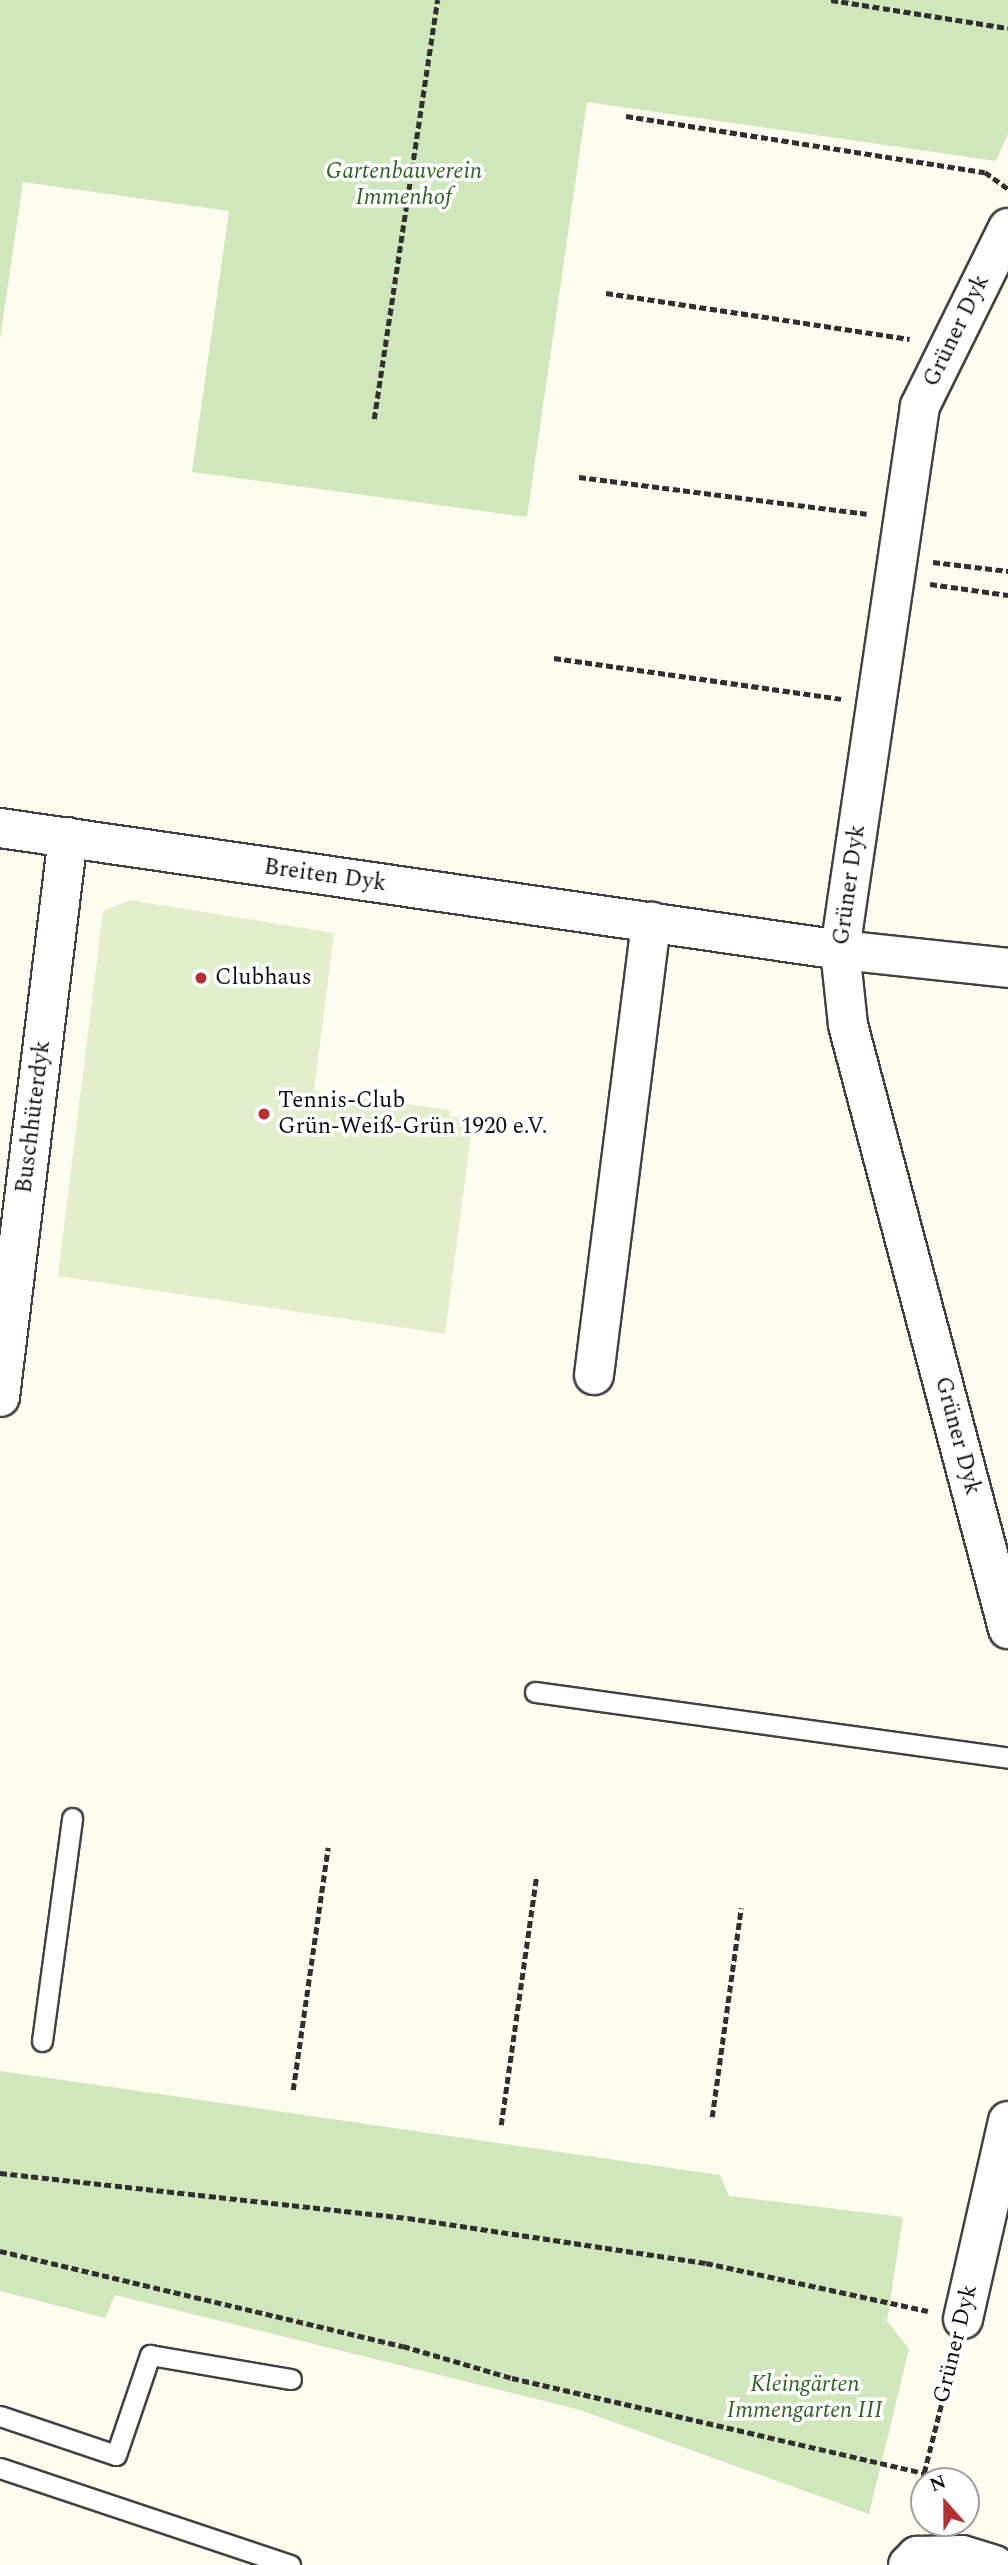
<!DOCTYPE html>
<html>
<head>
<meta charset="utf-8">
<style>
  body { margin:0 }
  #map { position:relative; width:1008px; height:2565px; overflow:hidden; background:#fefcef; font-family:Spectral,serif }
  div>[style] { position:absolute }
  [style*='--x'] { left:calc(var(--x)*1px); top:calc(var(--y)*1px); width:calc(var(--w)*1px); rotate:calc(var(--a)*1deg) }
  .green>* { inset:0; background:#d0e7bb }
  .pitch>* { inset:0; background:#e2eecc }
  .path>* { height:4.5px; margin-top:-2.25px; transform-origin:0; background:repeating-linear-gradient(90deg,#303030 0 7px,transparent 0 10.5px) }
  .roads { filter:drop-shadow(2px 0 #414141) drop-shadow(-2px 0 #414141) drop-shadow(0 2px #414141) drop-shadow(0 -2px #414141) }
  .lane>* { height:19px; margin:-9.5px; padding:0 9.5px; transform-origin:9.5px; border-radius:9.5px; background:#fff }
  .street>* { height:38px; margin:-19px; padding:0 19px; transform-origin:19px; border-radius:19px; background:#fff }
  .dots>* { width:19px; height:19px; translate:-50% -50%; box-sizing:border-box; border:4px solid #fff; border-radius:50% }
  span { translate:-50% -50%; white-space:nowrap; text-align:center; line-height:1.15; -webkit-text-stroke:7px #fff; paint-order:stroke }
  .park-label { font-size:23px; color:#2d6222; font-style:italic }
  .street-label { font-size:23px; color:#0e0e0e }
  .poi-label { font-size:23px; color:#0e0e0e }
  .left { translate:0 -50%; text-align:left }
  .north { position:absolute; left:910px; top:2467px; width:70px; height:70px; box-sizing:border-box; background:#fff; border:2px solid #9f9f9f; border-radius:50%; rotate:339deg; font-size:19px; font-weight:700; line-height:28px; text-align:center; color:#0e0e0e }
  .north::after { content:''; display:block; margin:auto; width:24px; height:32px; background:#b62e30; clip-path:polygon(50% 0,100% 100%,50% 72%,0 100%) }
</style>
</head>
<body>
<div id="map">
  <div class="green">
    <i style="clip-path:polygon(0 0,1008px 0,1008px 134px,996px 161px,587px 102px,527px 517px,192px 472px,229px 211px,23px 182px,0 339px)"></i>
    <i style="clip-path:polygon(0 2071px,720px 2175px,729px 2196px,903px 2217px,887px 2321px,909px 2349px,869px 2514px,577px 2409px,115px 2295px,105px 2318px,0 2291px)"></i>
  </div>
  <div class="pitch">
    <i style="clip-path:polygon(130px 900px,334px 933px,314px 1091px,449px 1110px,450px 1117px,473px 1119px,445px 1334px,58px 1276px,103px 911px)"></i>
  </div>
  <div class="path">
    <i style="--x:831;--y:0;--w:179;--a:9"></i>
    <i style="--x:626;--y:116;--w:363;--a:8.9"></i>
    <i style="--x:985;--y:172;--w:29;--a:36"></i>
    <i style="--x:606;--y:293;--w:307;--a:8.6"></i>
    <i style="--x:374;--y:419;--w:424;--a:-81.4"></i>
    <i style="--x:579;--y:477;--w:290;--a:7.3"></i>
    <i style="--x:933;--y:562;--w:76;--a:6.8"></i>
    <i style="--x:930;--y:584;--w:79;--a:8"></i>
    <i style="--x:554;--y:658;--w:290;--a:8.1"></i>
    <i style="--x:293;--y:2090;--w:245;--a:-81.8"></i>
    <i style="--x:712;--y:2117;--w:211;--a:-82.1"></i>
    <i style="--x:501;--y:2125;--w:249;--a:-81.9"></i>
    <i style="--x:0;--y:2173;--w:410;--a:6.3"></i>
    <i style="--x:408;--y:2218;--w:301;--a:8.6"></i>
    <i style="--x:706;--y:2263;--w:227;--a:12.2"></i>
    <i style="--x:0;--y:2251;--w:414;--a:13.3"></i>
    <i style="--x:403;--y:2346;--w:114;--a:16.4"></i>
    <i style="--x:512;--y:2378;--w:423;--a:13"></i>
    <i style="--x:920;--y:2520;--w:47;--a:-85.1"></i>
    <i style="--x:924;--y:2473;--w:123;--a:-75.9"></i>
  </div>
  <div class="roads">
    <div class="lane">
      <i style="--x:535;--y:1692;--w:478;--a:7.9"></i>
      <i style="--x:42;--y:2041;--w:225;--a:-82.3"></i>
      <i style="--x:0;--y:2416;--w:122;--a:18.6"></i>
      <i style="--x:116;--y:2455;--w:106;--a:-71.2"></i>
      <i style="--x:150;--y:2355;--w:143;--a:9.7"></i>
      <i style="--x:0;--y:2468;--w:306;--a:18.5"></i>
    </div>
    <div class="street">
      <i style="--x:1008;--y:228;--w:199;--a:116.3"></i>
      <i style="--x:920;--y:406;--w:550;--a:98.37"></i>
      <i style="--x:840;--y:950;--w:75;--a:83.9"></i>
      <i style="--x:848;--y:1025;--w:625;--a:75.16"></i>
      <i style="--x:0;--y:828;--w:849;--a:8.26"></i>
      <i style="--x:840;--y:950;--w:169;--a:6.1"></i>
      <i style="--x:594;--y:1375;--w:457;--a:-82.8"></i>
      <i style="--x:0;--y:1397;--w:564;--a:-83.08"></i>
      <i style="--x:963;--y:2319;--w:203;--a:-77.2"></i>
      <i style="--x:908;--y:2565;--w:13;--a:-45"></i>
      <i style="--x:917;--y:2556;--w:45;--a:-1.3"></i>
      <i style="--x:962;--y:2555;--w:34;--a:17"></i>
    </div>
  </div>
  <div class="dots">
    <i style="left:201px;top:978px;background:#b62e30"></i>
    <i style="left:264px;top:1114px;background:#b62e30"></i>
  </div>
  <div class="park-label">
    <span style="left:404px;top:185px">Gartenbauverein<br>Immenhof</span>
    <span style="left:805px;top:2398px">Kleingärten<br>Immengarten III</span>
  </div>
  <div class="street-label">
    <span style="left:957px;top:331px;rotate:-64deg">Grüner Dyk</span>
    <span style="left:325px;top:876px;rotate:8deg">Breiten Dyk</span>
    <span style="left:850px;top:885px;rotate:-82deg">Grüner Dyk</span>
    <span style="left:34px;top:1117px;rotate:-83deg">Buschhüterdyk</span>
    <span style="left:957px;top:1436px;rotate:75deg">Grüner Dyk</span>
    <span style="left:956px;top:2344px;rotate:-76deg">Grüner Dyk</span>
  </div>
  <div class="poi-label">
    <span class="left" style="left:215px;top:978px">Clubhaus</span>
    <span class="left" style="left:278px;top:1114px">Tennis-Club<br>Grün-Weiß-Grün 1920 e.V.</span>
  </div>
  <div class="north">N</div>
</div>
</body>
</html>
